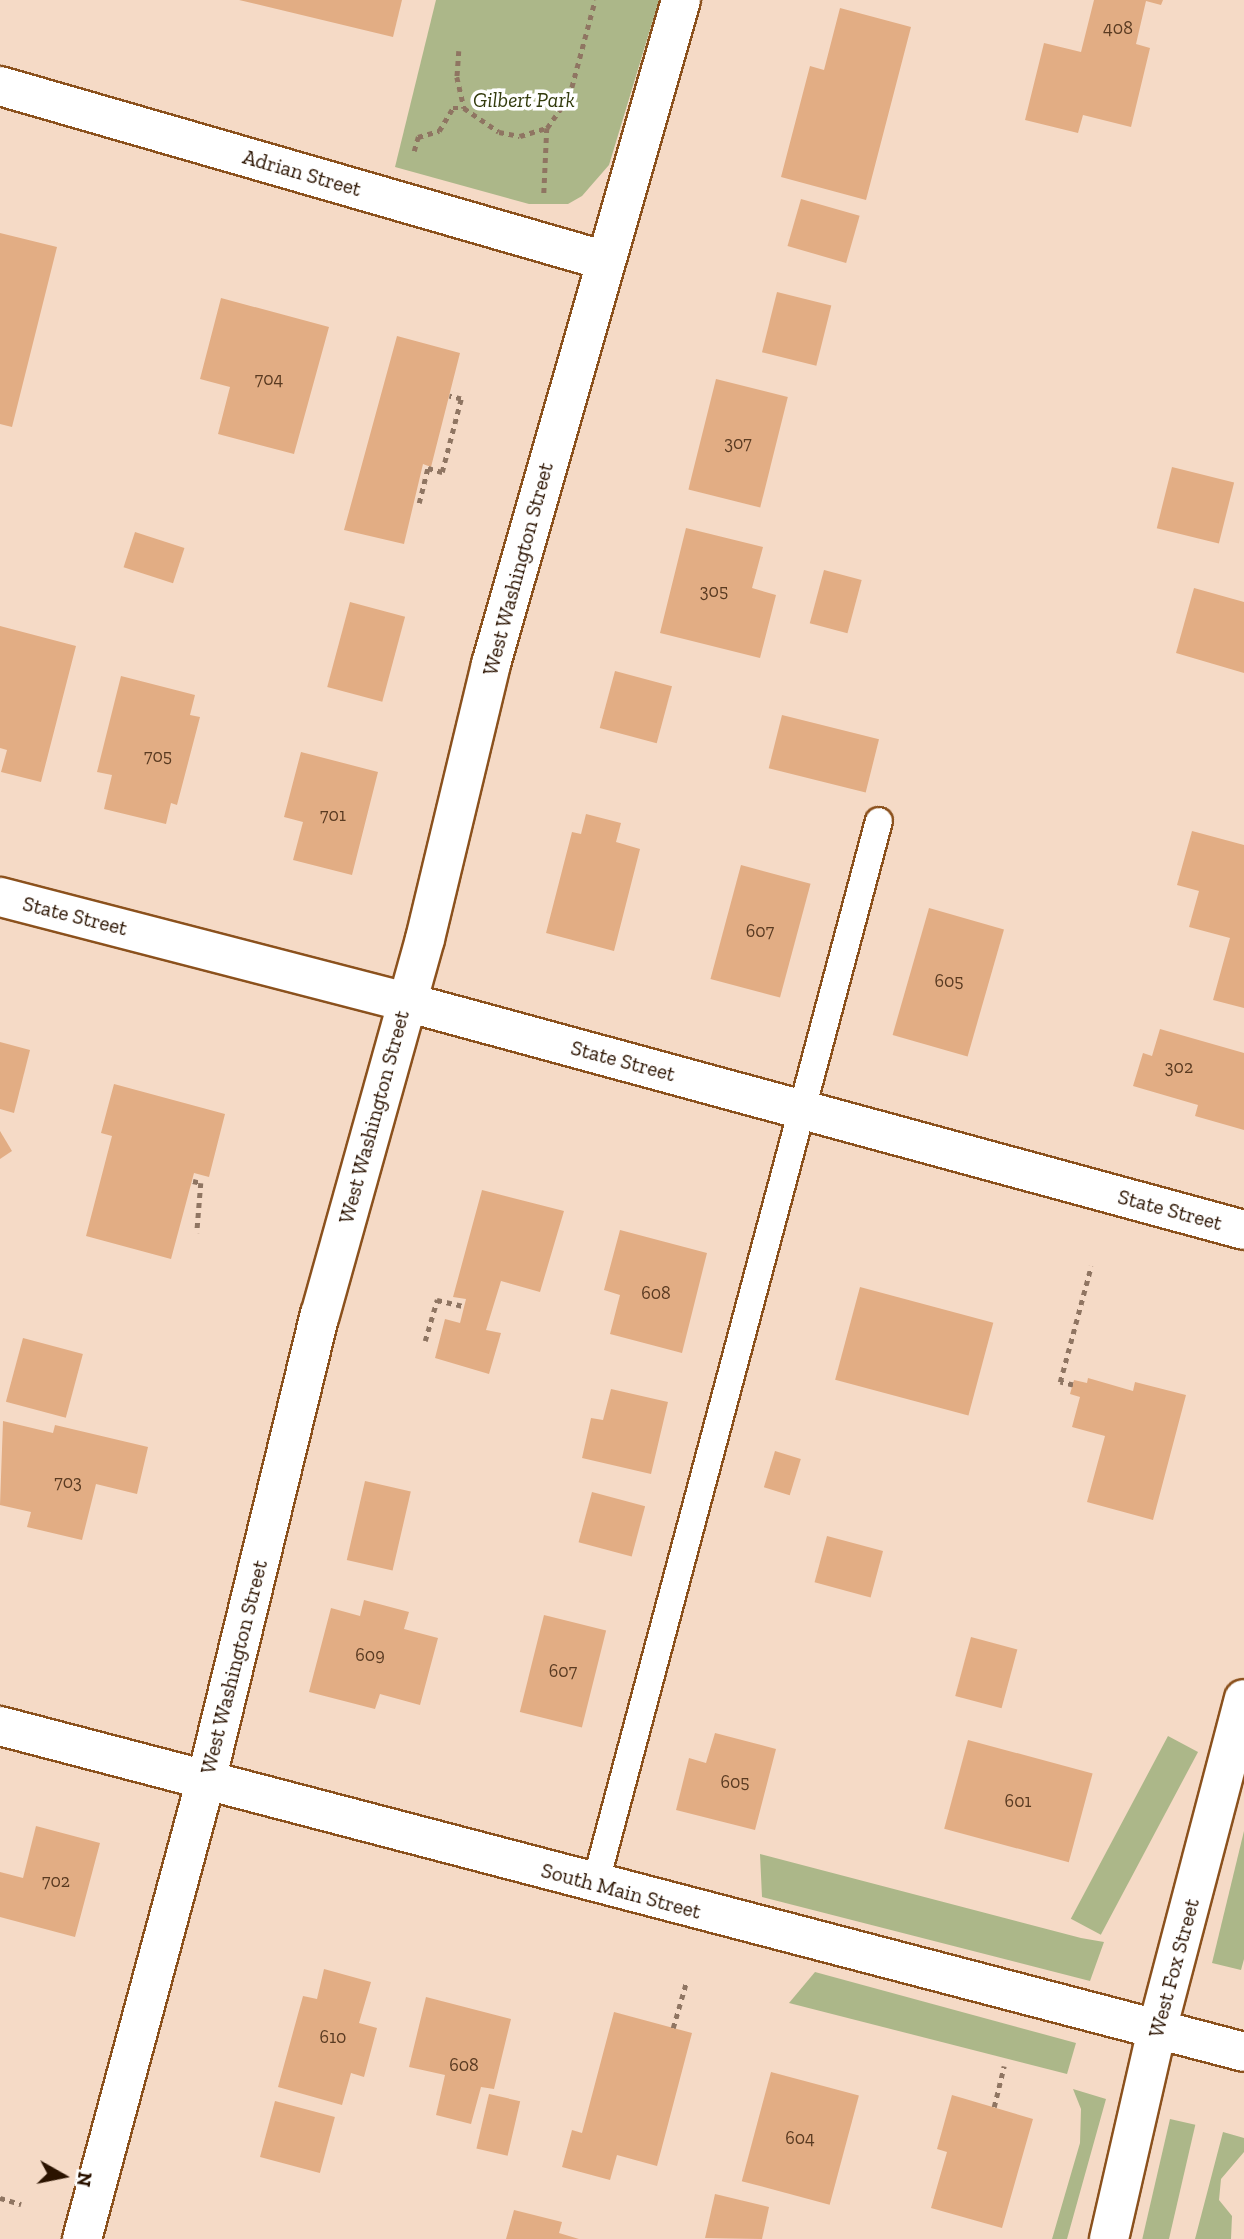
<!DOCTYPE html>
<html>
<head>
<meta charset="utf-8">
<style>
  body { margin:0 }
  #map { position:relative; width:1244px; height:2239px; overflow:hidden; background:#f5dac6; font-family:"Zilla Slab",serif }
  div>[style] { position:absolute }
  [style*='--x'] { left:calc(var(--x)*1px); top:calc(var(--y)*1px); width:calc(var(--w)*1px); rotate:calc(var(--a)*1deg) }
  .green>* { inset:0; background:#acb789; transform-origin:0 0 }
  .building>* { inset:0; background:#e2ad84; transform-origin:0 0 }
  .path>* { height:4.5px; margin-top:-2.25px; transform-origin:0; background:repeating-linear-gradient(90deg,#8f7562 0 5px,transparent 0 10px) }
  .roads { filter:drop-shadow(2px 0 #8b511d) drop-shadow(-2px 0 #8b511d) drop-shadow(0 2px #8b511d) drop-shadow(0 -2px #8b511d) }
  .lane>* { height:26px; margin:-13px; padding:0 13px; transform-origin:13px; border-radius:13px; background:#fff }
  .street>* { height:38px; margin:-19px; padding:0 19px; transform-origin:19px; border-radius:19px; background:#fff }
  .secondary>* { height:38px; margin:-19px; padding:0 19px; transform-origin:19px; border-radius:19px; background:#fff }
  span { translate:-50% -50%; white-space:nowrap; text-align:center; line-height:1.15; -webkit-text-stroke:7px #fff; paint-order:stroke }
  .number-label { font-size:18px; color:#593a21 }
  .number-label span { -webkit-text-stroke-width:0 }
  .park-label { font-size:21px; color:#333b0d; font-style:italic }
  .street-label { font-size:21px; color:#2b1300 }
  .north { position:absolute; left:28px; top:2141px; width:70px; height:70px; -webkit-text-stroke:5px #fff; paint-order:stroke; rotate:99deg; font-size:19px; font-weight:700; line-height:28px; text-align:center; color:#2b1300 }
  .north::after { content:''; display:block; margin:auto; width:24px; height:32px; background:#2b1300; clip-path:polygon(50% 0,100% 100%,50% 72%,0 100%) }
</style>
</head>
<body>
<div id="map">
  <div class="green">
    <i style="clip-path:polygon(436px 0,659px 0,609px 165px,582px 196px,568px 204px,529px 204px,395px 167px)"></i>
    <i style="left:1168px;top:1736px;width:34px;height:207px;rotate:28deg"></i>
    <i style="clip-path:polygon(1244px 1831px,1244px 1959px,1241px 1970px,1212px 1963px)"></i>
    <i style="clip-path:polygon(760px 1854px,1081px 1938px,1104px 1942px,1090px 1981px,762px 1897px)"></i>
    <i style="clip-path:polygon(815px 1972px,1076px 2043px,1067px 2074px,789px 2003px)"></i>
    <i style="clip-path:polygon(1073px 2089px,1106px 2099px,1067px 2239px,1052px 2239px,1080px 2143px,1081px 2109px)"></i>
    <i style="left:1170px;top:2119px;width:26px;height:123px;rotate:13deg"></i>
    <i style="clip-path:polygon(1223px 2132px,1244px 2138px,1244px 2152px,1221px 2179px,1219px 2200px,1232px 2216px,1231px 2239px,1195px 2239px)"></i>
  </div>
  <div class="building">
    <i style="clip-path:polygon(239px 0,402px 0,393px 37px)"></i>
    <i style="clip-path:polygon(1094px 0,1163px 0,1161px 5px,1146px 1px,1136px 44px,1150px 48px,1131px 127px,1083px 115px,1078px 133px,1025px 120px,1044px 43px,1081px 52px)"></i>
    <i style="clip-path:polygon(840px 8px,911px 27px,866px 200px,781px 177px,810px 66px,824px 70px)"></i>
    <i style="left:801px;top:199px;width:61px;height:49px;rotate:16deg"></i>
    <i style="clip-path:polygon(0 233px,57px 247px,12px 427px,0 424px)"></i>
    <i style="left:777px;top:292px;width:56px;height:62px;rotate:14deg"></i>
    <i style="clip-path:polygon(221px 298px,329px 327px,294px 454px,218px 434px,230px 387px,200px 379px)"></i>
    <i style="clip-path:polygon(397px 336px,460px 353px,431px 467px,423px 464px,404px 544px,344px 530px)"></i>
    <i style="left:716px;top:379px;width:74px;height:114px;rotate:14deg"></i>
    <i style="left:1172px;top:467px;width:64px;height:63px;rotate:14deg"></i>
    <i style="clip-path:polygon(686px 528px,763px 547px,752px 588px,776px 595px,760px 658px,660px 633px)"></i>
    <i style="left:135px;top:532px;width:52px;height:37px;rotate:18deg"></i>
    <i style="left:824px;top:570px;width:39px;height:55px;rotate:15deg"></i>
    <i style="clip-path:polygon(1194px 588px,1244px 602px,1244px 673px,1176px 653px)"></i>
    <i style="left:350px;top:602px;width:57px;height:88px;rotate:15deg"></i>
    <i style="clip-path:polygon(0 626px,76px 646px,41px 782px,1px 772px,7px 750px,0 748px)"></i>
    <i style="left:615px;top:671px;width:59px;height:59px;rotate:15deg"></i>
    <i style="clip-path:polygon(121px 676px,195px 695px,190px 715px,200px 717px,177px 805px,171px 803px,166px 824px,104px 809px,112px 775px,97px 772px)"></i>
    <i style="left:782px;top:715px;width:100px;height:55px;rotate:14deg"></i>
    <i style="clip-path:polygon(301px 752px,378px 772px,352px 875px,293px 860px,303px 822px,284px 817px)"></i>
    <i style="clip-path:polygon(586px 814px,621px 823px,616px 842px,640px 849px,614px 951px,546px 933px,572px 832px,581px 834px)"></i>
    <i style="clip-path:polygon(1192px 831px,1244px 845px,1244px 1008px,1213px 1000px,1230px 938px,1189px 927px,1199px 891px,1177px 885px)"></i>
    <i style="left:741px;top:865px;width:72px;height:118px;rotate:15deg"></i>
    <i style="left:929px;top:908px;width:78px;height:132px;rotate:16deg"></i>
    <i style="clip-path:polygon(1160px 1029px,1244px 1053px,1244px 1130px,1195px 1116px,1198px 1105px,1133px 1086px,1143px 1053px,1152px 1056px)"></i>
    <i style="clip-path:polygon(0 1042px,30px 1050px,14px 1113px,0 1109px)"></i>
    <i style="clip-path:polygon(114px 1084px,225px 1114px,209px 1177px,194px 1173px,171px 1259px,86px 1236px,112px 1136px,101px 1133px)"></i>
    <i style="clip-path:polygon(0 1131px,12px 1151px,0 1159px)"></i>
    <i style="clip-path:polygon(482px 1190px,564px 1211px,540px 1292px,501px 1281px,486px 1330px,501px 1333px,489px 1374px,435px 1358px,445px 1319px,460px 1323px,466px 1299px,453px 1297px)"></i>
    <i style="clip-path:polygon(620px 1230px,707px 1253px,682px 1353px,610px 1334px,620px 1295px,604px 1290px)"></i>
    <i style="left:860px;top:1287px;width:138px;height:96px;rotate:15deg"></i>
    <i style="left:23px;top:1338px;width:62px;height:66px;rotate:15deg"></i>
    <i style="clip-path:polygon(1088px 1378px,1133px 1391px,1135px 1382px,1186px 1395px,1153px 1520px,1087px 1502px,1105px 1436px,1072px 1427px,1080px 1397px,1070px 1394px,1074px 1380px,1087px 1383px)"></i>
    <i style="clip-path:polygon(611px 1389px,668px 1402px,651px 1474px,582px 1458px,591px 1418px,603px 1420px)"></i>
    <i style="clip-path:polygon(3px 1421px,53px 1433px,55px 1425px,148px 1447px,137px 1494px,96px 1484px,82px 1540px,27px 1527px,31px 1512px,0 1505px)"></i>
    <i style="left:775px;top:1451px;width:27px;height:38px;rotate:17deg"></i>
    <i style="left:365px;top:1481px;width:47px;height:81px;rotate:13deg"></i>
    <i style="left:592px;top:1492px;width:55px;height:52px;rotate:15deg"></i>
    <i style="left:827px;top:1536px;width:58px;height:48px;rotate:15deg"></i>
    <i style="clip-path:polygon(364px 1600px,409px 1612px,404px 1629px,438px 1638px,420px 1705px,380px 1694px,375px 1709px,309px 1692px,331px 1608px,360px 1616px)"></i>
    <i style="left:544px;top:1615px;width:64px;height:100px;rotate:14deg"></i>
    <i style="left:971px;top:1637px;width:48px;height:61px;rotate:15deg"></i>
    <i style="clip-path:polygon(715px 1733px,776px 1749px,755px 1830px,676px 1810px,689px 1758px,706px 1763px)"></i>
    <i style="left:968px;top:1740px;width:129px;height:92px;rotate:15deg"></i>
    <i style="clip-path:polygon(36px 1826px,100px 1843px,75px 1937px,0 1917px,0 1872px,23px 1878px)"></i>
    <i style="clip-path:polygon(324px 1969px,371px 1982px,359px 2023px,377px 2028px,364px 2077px,351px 2073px,342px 2105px,278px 2087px,303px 1996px,317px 1999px)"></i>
    <i style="clip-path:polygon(426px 1997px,511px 2019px,494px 2089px,481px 2087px,471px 2124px,436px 2115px,445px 2075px,409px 2067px)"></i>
    <i style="clip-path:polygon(614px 2012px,692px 2033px,657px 2166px,617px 2155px,610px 2180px,562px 2167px,572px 2130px,582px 2133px)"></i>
    <i style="left:771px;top:2072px;width:91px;height:113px;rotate:15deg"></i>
    <i style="left:489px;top:2094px;width:32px;height:56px;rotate:13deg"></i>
    <i style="clip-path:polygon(952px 2095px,1033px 2119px,1002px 2228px,931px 2208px,947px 2152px,937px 2149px)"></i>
    <i style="left:275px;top:2101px;width:62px;height:58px;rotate:15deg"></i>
    <i style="clip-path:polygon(715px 2194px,769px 2207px,762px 2239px,705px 2238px)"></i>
    <i style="clip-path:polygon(514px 2210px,562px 2222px,559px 2233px,579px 2239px,506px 2239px)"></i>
  </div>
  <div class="path">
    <i style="--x:459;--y:51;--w:26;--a:94"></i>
    <i style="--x:457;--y:77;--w:32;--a:77"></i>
    <i style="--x:547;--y:128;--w:38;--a:-55"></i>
    <i style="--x:569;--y:97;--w:100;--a:-75"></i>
    <i style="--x:414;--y:151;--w:15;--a:-74"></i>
    <i style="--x:418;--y:137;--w:22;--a:-16"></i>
    <i style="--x:439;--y:131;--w:27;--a:-59"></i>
    <i style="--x:453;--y:108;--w:11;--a:0"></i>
    <i style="--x:464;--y:108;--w:42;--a:34.4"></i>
    <i style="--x:499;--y:132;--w:21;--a:11"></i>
    <i style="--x:520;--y:136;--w:28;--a:-17"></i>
    <i style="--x:547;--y:128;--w:67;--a:92.6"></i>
    <i style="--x:419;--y:503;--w:36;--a:-76"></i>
    <i style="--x:428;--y:468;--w:15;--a:16"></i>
    <i style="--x:442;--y:472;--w:75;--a:-75.4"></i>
    <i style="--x:461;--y:399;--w:12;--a:-166"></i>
    <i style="--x:193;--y:1181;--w:8;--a:14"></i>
    <i style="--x:201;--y:1183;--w:50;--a:94.6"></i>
    <i style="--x:425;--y:1341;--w:43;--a:-73.7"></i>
    <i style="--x:437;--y:1300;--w:28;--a:13"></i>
    <i style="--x:1073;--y:1385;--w:13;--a:-167"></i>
    <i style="--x:1060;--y:1382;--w:120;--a:-75"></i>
    <i style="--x:673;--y:2028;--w:47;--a:-73.9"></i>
    <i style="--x:994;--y:2107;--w:42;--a:-76.3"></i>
    <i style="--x:0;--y:2198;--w:22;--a:16"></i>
  </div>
  <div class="roads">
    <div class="lane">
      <i style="--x:595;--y:1885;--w:1101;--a:-75.06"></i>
    </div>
    <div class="street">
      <i style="--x:0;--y:86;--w:628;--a:16.1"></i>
      <i style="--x:0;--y:897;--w:419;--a:14.5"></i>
      <i style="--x:406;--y:1002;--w:868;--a:15.22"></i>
      <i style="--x:0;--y:1726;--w:1286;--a:14.68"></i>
      <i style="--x:82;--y:2239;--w:479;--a:-74.9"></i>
      <i style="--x:207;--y:1777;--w:476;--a:-76.3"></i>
      <i style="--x:320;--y:1315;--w:390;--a:-74.4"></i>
      <i style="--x:425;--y:939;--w:283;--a:-76.5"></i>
      <i style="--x:491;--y:664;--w:691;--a:-74.03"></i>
    </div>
    <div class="secondary">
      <i style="--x:1109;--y:2239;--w:214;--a:-77.1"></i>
      <i style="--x:1157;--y:2030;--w:342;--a:-75.3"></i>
    </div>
  </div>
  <div class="number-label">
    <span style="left:1118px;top:28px">408</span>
    <span style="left:269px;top:379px">704</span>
    <span style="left:738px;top:443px">307</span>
    <span style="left:714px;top:591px">305</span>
    <span style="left:158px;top:756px">705</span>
    <span style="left:333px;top:815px">701</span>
    <span style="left:760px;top:931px">607</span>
    <span style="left:949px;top:981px">605</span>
    <span style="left:1179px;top:1067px">302</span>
    <span style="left:656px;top:1293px">608</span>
    <span style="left:68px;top:1482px">703</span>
    <span style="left:370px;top:1655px">609</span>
    <span style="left:563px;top:1671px">607</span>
    <span style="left:735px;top:1782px">605</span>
    <span style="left:1018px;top:1801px">601</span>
    <span style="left:56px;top:1881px">702</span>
    <span style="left:333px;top:2037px">610</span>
    <span style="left:464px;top:2065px">608</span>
    <span style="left:800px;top:2138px">604</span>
  </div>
  <div class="park-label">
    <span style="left:524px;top:100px">Gilbert Park</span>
  </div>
  <div class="street-label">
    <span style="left:302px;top:173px;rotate:16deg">Adrian Street</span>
    <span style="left:518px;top:569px;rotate:-75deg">West Washington Street</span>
    <span style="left:75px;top:916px;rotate:14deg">State Street</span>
    <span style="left:623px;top:1061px;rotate:15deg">State Street</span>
    <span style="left:374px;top:1117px;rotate:-75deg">West Washington Street</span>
    <span style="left:1170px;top:1210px;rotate:15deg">State Street</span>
    <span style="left:234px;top:1667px;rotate:-76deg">West Washington Street</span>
    <span style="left:621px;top:1891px;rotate:15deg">South Main Street</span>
    <span style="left:1174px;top:1968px;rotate:-75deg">West Fox Street</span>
  </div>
  <div class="north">N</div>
</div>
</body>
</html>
